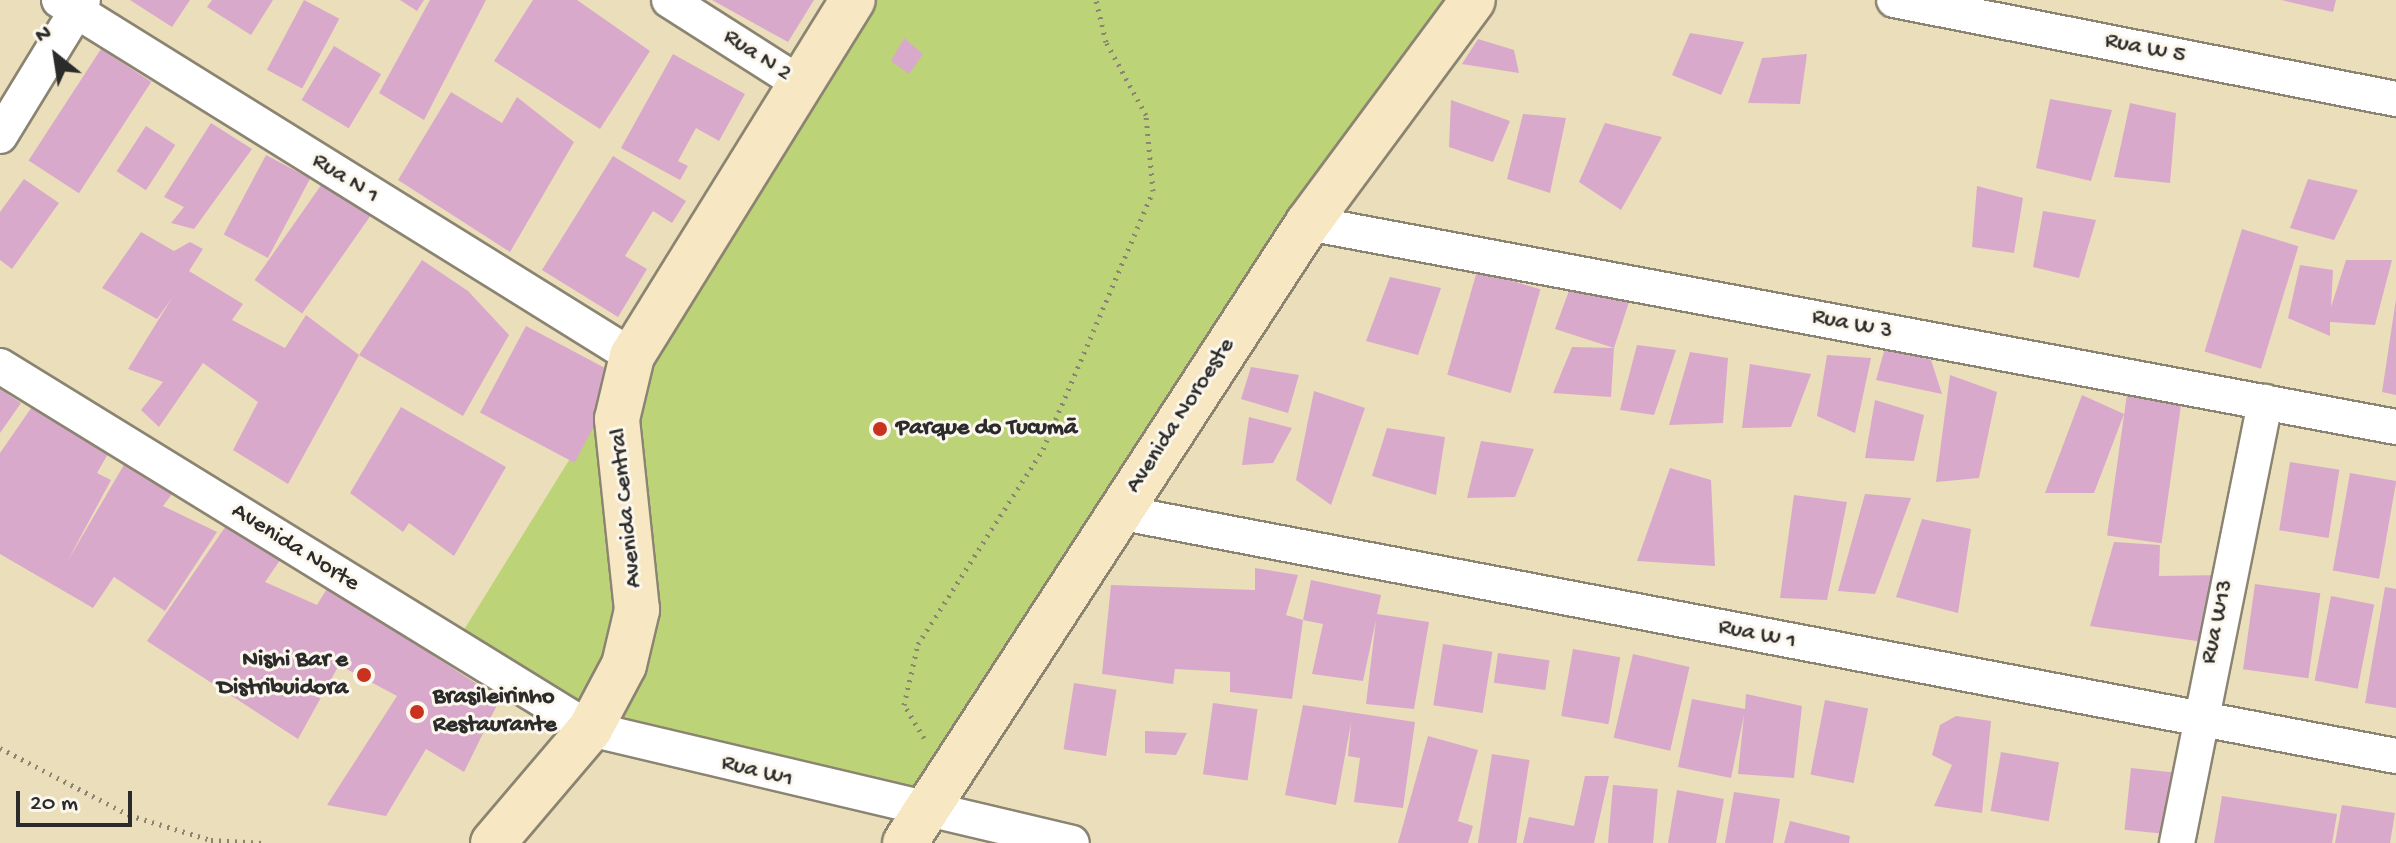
<!DOCTYPE html>
<html>
<head>
<meta charset="utf-8">
<style>
  body { margin:0 }
  #map { position:relative; width:2396px; height:843px; overflow:hidden; background:#ebdeba; font-family:"Gochi Hand",sans-serif }
  div>[style] { position:absolute }
  [style*='--x'] { left:calc(var(--x)*1px); top:calc(var(--y)*1px); width:calc(var(--w)*1px); rotate:calc(var(--a)*1deg) }
  .green>* { inset:0; background:#bcd377 }
  .building>* { inset:0; background:#d9a9cc; transform-origin:0 0 }
  .path>* { height:5px; margin-top:-2.5px; transform-origin:0; background:repeating-linear-gradient(90deg,#8b8472 0 2px,transparent 0 8px) }
  .roads { filter:drop-shadow(2px 0 #8b8472) drop-shadow(-2px 0 #8b8472) drop-shadow(0 2px #8b8472) drop-shadow(0 -2px #8b8472) }
  .street>* { height:34px; margin:-17px; padding:0 17px; transform-origin:17px; border-radius:17px; background:#fff }
  .secondary>* { height:44px; margin:-22px; padding:0 22px; transform-origin:22px; border-radius:22px; background:#f7e8c3 }
  .dots>* { width:22px; height:22px; translate:-50% -50%; box-sizing:border-box; border:4px solid #fbf7ec; border-radius:50% }
  span { translate:-50% -50%; white-space:nowrap; text-align:center; line-height:1.15; -webkit-text-stroke:6px #fbf7ec; paint-order:stroke }
  .street-label { font-size:24px; color:#2b2b2b }
  .poi-label { font-size:24px; color:#2b2b2b; font-weight:700 }
  .left { translate:0 -50%; text-align:left }
  .right { translate:-100% -50%; text-align:right }
  .north { position:absolute; left:16px; top:16px; width:80px; height:80px; -webkit-text-stroke:6px #fbf7ec; paint-order:stroke; rotate:330deg; font-size:22px; font-weight:700; line-height:32px; text-align:center; color:#2b2b2b }
  .north::after { content:''; display:block; margin:auto; width:28px; height:36px; background:#2b2b2b; clip-path:polygon(50% 0,100% 100%,50% 72%,0 100%) }
  .scale { position:absolute; left:16px; top:791px; width:116px; height:36px; box-sizing:border-box; border:4px solid #2b2b2b; border-top:0; padding-left:10px; font-size:24px; line-height:28px; white-space:nowrap; color:#2b2b2b; -webkit-text-stroke:6px #fbf7ec; paint-order:stroke }
</style>
</head>
<body>
<div id="map">
  <div class="green">
    <i style="clip-path:polygon(854px 0,1473px 0,924px 814px,590px 729px,454px 646px)"></i>
  </div>
  <div class="building">
    <i style="clip-path:polygon(130px 0,190px 0,172px 27px)"></i>
    <i style="clip-path:polygon(212px 0,273px 0,251px 35px,207px 7px)"></i>
    <i style="left:304px;top:0;width:40px;height:79px;rotate:28deg"></i>
    <i style="clip-path:polygon(400px 0,424px 0,417px 11px)"></i>
    <i style="clip-path:polygon(430px 0,486px 0,424px 120px,379px 93px)"></i>
    <i style="clip-path:polygon(533px 0,577px 0,650px 51px,600px 129px,494px 61px)"></i>
    <i style="clip-path:polygon(712px 0,814px 0,788px 42px)"></i>
    <i style="clip-path:polygon(2281px 0,2336px 0,2333px 12px)"></i>
    <i style="clip-path:polygon(1690px 33px,1744px 42px,1721px 95px,1672px 75px)"></i>
    <i style="clip-path:polygon(904px 38px,923px 54px,909px 74px,891px 61px)"></i>
    <i style="clip-path:polygon(1478px 39px,1514px 50px,1519px 73px,1462px 64px)"></i>
    <i style="left:334px;top:46px;width:55px;height:63px;rotate:31deg"></i>
    <i style="left:101px;top:49px;width:60px;height:133px;rotate:33deg"></i>
    <i style="clip-path:polygon(673px 54px,745px 94px,719px 141px,696px 128px,678px 161px,688px 166px,680px 180px,621px 148px)"></i>
    <i style="clip-path:polygon(1807px 54px,1800px 104px,1748px 103px,1762px 58px)"></i>
    <i style="clip-path:polygon(451px 92px,502px 123px,517px 97px,574px 142px,510px 252px,398px 180px)"></i>
    <i style="clip-path:polygon(2050px 99px,2112px 110px,2091px 181px,2036px 168px)"></i>
    <i style="clip-path:polygon(1451px 100px,1510px 121px,1493px 162px,1449px 147px)"></i>
    <i style="clip-path:polygon(2130px 103px,2176px 113px,2170px 183px,2114px 177px)"></i>
    <i style="clip-path:polygon(1523px 114px,1566px 118px,1550px 193px,1507px 179px)"></i>
    <i style="clip-path:polygon(211px 123px,252px 149px,194px 229px,171px 223px,184px 207px,164px 197px)"></i>
    <i style="clip-path:polygon(1605px 123px,1662px 137px,1621px 210px,1579px 182px)"></i>
    <i style="left:146px;top:126px;width:35px;height:54px;rotate:33deg"></i>
    <i style="left:266px;top:155px;width:50px;height:90px;rotate:28deg"></i>
    <i style="clip-path:polygon(613px 156px,686px 201px,672px 223px,653px 211px,625px 256px,647px 269px,618px 317px,542px 270px)"></i>
    <i style="clip-path:polygon(24px 179px,59px 203px,12px 269px,0 260px,0 212px)"></i>
    <i style="clip-path:polygon(2308px 179px,2358px 190px,2334px 240px,2290px 228px)"></i>
    <i style="left:324px;top:181px;width:58px;height:121px;rotate:35deg"></i>
    <i style="clip-path:polygon(1977px 186px,2023px 198px,2014px 253px,1972px 247px)"></i>
    <i style="clip-path:polygon(2043px 211px,2096px 220px,2079px 278px,2033px 267px)"></i>
    <i style="left:2242px;top:229px;width:59px;height:128px;rotate:17deg"></i>
    <i style="clip-path:polygon(141px 232px,174px 251px,190px 242px,203px 249px,189px 271px,243px 304px,232px 320px,285px 348px,306px 315px,359px 355px,288px 484px,233px 450px,258px 402px,203px 363px,159px 427px,141px 410px,163px 382px,128px 369px,172px 298px,157px 319px,102px 288px)"></i>
    <i style="clip-path:polygon(422px 260px,468px 291px,509px 335px,463px 416px,359px 355px)"></i>
    <i style="clip-path:polygon(2346px 260px,2392px 260px,2375px 325px,2330px 322px,2330px 336px,2288px 318px,2300px 265px,2333px 270px,2331px 307px)"></i>
    <i style="left:1477px;top:271px;width:66px;height:108px;rotate:16deg"></i>
    <i style="clip-path:polygon(1390px 277px,1441px 288px,1418px 355px,1366px 341px)"></i>
    <i style="clip-path:polygon(1570px 288px,1630px 299px,1614px 348px,1611px 397px,1553px 393px,1572px 347px,1614px 348px,1555px 329px)"></i>
    <i style="clip-path:polygon(2396px 299px,2396px 395px,2382px 392px)"></i>
    <i style="left:526px;top:326px;width:107px;height:98px;rotate:28deg"></i>
    <i style="clip-path:polygon(1637px 345px,1676px 350px,1654px 415px,1620px 410px)"></i>
    <i style="clip-path:polygon(1885px 348px,1931px 360px,1942px 394px,1876px 380px)"></i>
    <i style="clip-path:polygon(1690px 352px,1728px 358px,1723px 423px,1669px 425px)"></i>
    <i style="clip-path:polygon(1827px 355px,1871px 358px,1855px 433px,1817px 416px)"></i>
    <i style="clip-path:polygon(1750px 364px,1811px 374px,1791px 427px,1742px 428px)"></i>
    <i style="clip-path:polygon(1251px 367px,1299px 375px,1288px 413px,1241px 399px)"></i>
    <i style="clip-path:polygon(1950px 375px,1997px 392px,1979px 478px,1936px 482px)"></i>
    <i style="clip-path:polygon(0 389px,21px 403px,0 433px)"></i>
    <i style="clip-path:polygon(1314px 391px,1365px 408px,1331px 505px,1296px 480px)"></i>
    <i style="left:2127px;top:394px;width:55px;height:143px;rotate:8deg"></i>
    <i style="clip-path:polygon(2082px 395px,2124px 414px,2094px 493px,2045px 493px)"></i>
    <i style="clip-path:polygon(1875px 400px,1924px 415px,1914px 461px,1865px 458px)"></i>
    <i style="clip-path:polygon(36px 401px,108px 454px,97px 473px,111px 480px,67px 562px,128px 458px,172px 494px,163px 506px,217px 532px,165px 611px,114px 577px,93px 608px,0 554px,0 453px)"></i>
    <i style="clip-path:polygon(401px 407px,506px 467px,454px 556px,409px 523px,403px 532px,350px 493px)"></i>
    <i style="clip-path:polygon(1249px 417px,1292px 428px,1273px 463px,1242px 465px)"></i>
    <i style="clip-path:polygon(1387px 428px,1445px 437px,1436px 495px,1372px 476px)"></i>
    <i style="clip-path:polygon(1481px 441px,1534px 449px,1515px 497px,1467px 498px)"></i>
    <i style="left:2290px;top:462px;width:50px;height:69px;rotate:9deg"></i>
    <i style="clip-path:polygon(1670px 468px,1711px 480px,1715px 566px,1637px 561px)"></i>
    <i style="left:2350px;top:473px;width:47px;height:99px;rotate:10deg"></i>
    <i style="clip-path:polygon(1865px 494px,1911px 498px,1875px 594px,1838px 591px)"></i>
    <i style="clip-path:polygon(1794px 495px,1847px 502px,1827px 600px,1780px 598px)"></i>
    <i style="clip-path:polygon(1922px 519px,1971px 529px,1958px 613px,1896px 597px)"></i>
    <i style="clip-path:polygon(230px 520px,285px 553px,265px 582px,317px 605px,328px 587px,500px 699px,464px 772px,426px 749px,386px 816px,327px 805px,397px 696px,339px 665px,298px 739px,147px 641px)"></i>
    <i style="clip-path:polygon(2114px 542px,2160px 545px,2159px 576px,2225px 575px,2211px 643px,2090px 626px)"></i>
    <i style="clip-path:polygon(1255px 568px,1298px 575px,1286px 615px,1303px 620px,1292px 699px,1230px 692px,1230px 672px,1175px 669px,1173px 684px,1102px 674px,1111px 585px,1255px 590px)"></i>
    <i style="clip-path:polygon(1311px 580px,1381px 595px,1377px 614px,1429px 622px,1414px 709px,1366px 704px,1376px 620px,1363px 681px,1312px 674px,1323px 624px,1303px 620px)"></i>
    <i style="left:2255px;top:584px;width:66px;height:86px;rotate:8deg"></i>
    <i style="clip-path:polygon(2385px 587px,2396px 589px,2396px 708px,2365px 703px)"></i>
    <i style="left:2331px;top:596px;width:44px;height:86px;rotate:11deg"></i>
    <i style="left:1443px;top:644px;width:50px;height:62px;rotate:9deg"></i>
    <i style="left:1573px;top:649px;width:48px;height:68px;rotate:10deg"></i>
    <i style="left:1498px;top:653px;width:52px;height:30px;rotate:8deg"></i>
    <i style="left:1633px;top:654px;width:58px;height:86px;rotate:13deg"></i>
    <i style="left:1074px;top:683px;width:43px;height:67px;rotate:9deg"></i>
    <i style="clip-path:polygon(1746px 694px,1802px 706px,1794px 778px,1738px 774px,1744px 715px,1731px 778px,1678px 767px,1692px 699px,1745px 709px)"></i>
    <i style="left:1825px;top:700px;width:44px;height:76px;rotate:11deg"></i>
    <i style="left:1213px;top:703px;width:45px;height:72px;rotate:8deg"></i>
    <i style="clip-path:polygon(1303px 705px,1415px 722px,1403px 808px,1354px 802px,1360px 758px,1348px 756px,1351px 723px,1336px 805px,1285px 795px)"></i>
    <i style="clip-path:polygon(1956px 716px,1991px 721px,1982px 813px,1934px 806px,1952px 765px,1932px 755px,1940px 725px)"></i>
    <i style="clip-path:polygon(1145px 731px,1187px 733px,1176px 755px,1145px 753px)"></i>
    <i style="clip-path:polygon(1428px 736px,1478px 750px,1458px 821px,1473px 826px,1468px 843px,1398px 843px)"></i>
    <i style="left:2001px;top:752px;width:59px;height:60px;rotate:10deg"></i>
    <i style="left:1492px;top:754px;width:38px;height:90px;rotate:9deg"></i>
    <i style="left:2131px;top:768px;width:51px;height:62px;rotate:6deg"></i>
    <i style="clip-path:polygon(1585px 776px,1609px 776px,1594px 843px,1523px 843px,1529px 817px,1574px 826px)"></i>
    <i style="left:1613px;top:785px;width:45px;height:58px;rotate:5deg"></i>
    <i style="clip-path:polygon(1677px 790px,1724px 799px,1716px 843px,1668px 843px)"></i>
    <i style="clip-path:polygon(1734px 792px,1780px 799px,1773px 843px,1725px 843px)"></i>
    <i style="clip-path:polygon(2222px 796px,2337px 814px,2332px 843px,2214px 843px)"></i>
    <i style="clip-path:polygon(2342px 805px,2395px 813px,2390px 843px,2335px 843px)"></i>
    <i style="clip-path:polygon(1790px 821px,1850px 836px,1849px 843px,1784px 843px)"></i>
  </div>
  <div class="path">
    <i style="--x:924;--y:738;--w:39;--a:-121"></i>
    <i style="--x:904;--y:705;--w:63;--a:-77.1"></i>
    <i style="--x:918;--y:644;--w:232;--a:-57.3"></i>
    <i style="--x:1043;--y:449;--w:280;--a:-66.9"></i>
    <i style="--x:1153;--y:191;--w:76;--a:-95.3"></i>
    <i style="--x:1146;--y:115;--w:83;--a:-118.7"></i>
    <i style="--x:1106;--y:42;--w:43;--a:-103.4"></i>
    <i style="--x:0;--y:748;--w:145;--a:27.4"></i>
    <i style="--x:129;--y:815;--w:86;--a:17"></i>
    <i style="--x:211;--y:840;--w:52;--a:3.3"></i>
  </div>
  <div class="roads">
    <div class="street">
      <i style="--x:59;--y:0;--w:675;--a:31.85"></i>
      <i style="--x:669;--y:0;--w:160;--a:32.5"></i>
      <i style="--x:1894;--y:0;--w:512;--a:11.16"></i>
      <i style="--x:0;--y:136;--w:159;--a:-58.6"></i>
      <i style="--x:1308;--y:223;--w:1107;--a:10.62"></i>
      <i style="--x:0;--y:366;--w:693;--a:31.6"></i>
      <i style="--x:590;--y:729;--w:495;--a:13.3"></i>
      <i style="--x:1118;--y:512;--w:1301;--a:10.81"></i>
      <i style="--x:2177;--y:843;--w:450;--a:-78.7"></i>
    </div>
    <div class="secondary">
      <i style="--x:493;--y:843;--w:150;--a:-49.6"></i>
      <i style="--x:590;--y:729;--w:72;--a:-62"></i>
      <i style="--x:624;--y:665;--w:57;--a:-76.7"></i>
      <i style="--x:637;--y:610;--w:192;--a:-96"></i>
      <i style="--x:617;--y:419;--w:65;--a:-76.6"></i>
      <i style="--x:632;--y:356;--w:419;--a:-58.2"></i>
      <i style="--x:905;--y:843;--w:739;--a:-56.98"></i>
      <i style="--x:1308;--y:223;--w:277;--a:-53.5"></i>
    </div>
  </div>
  <div class="dots">
    <i style="left:880px;top:429px;background:#c8321e"></i>
    <i style="left:364px;top:675px;background:#c8321e"></i>
    <i style="left:417px;top:712px;background:#c8321e"></i>
  </div>
  <div class="street-label">
    <span style="left:2145px;top:49px;rotate:11deg">Rua W 5</span>
    <span style="left:757px;top:56px;rotate:33deg">Rua N 2</span>
    <span style="left:345px;top:179px;rotate:32deg">Rua N 1</span>
    <span style="left:1852px;top:325px;rotate:11deg">Rua W 3</span>
    <span style="left:1181px;top:416px;rotate:-57deg">Avenida Noroeste</span>
    <span style="left:627px;top:508px;rotate:-96deg">Avenida Central</span>
    <span style="left:295px;top:548px;rotate:32deg">Avenida Norte</span>
    <span style="left:2218px;top:622px;rotate:-78deg">Rua W13</span>
    <span style="left:1757px;top:635px;rotate:11deg">Rua W 1</span>
    <span style="left:757px;top:772px;rotate:14deg">Rua W1</span>
  </div>
  <div class="poi-label">
    <span class="left" style="left:896px;top:429px">Parque do Tucumã</span>
    <span class="right" style="left:348px;top:675px">Nishi Bar e<br>Distribuidora</span>
    <span class="left" style="left:433px;top:712px">Brasileirinho<br>Restaurante</span>
  </div>
  <div class="north">N</div>
  <div class="scale">20 m</div>
</div>
</body>
</html>
